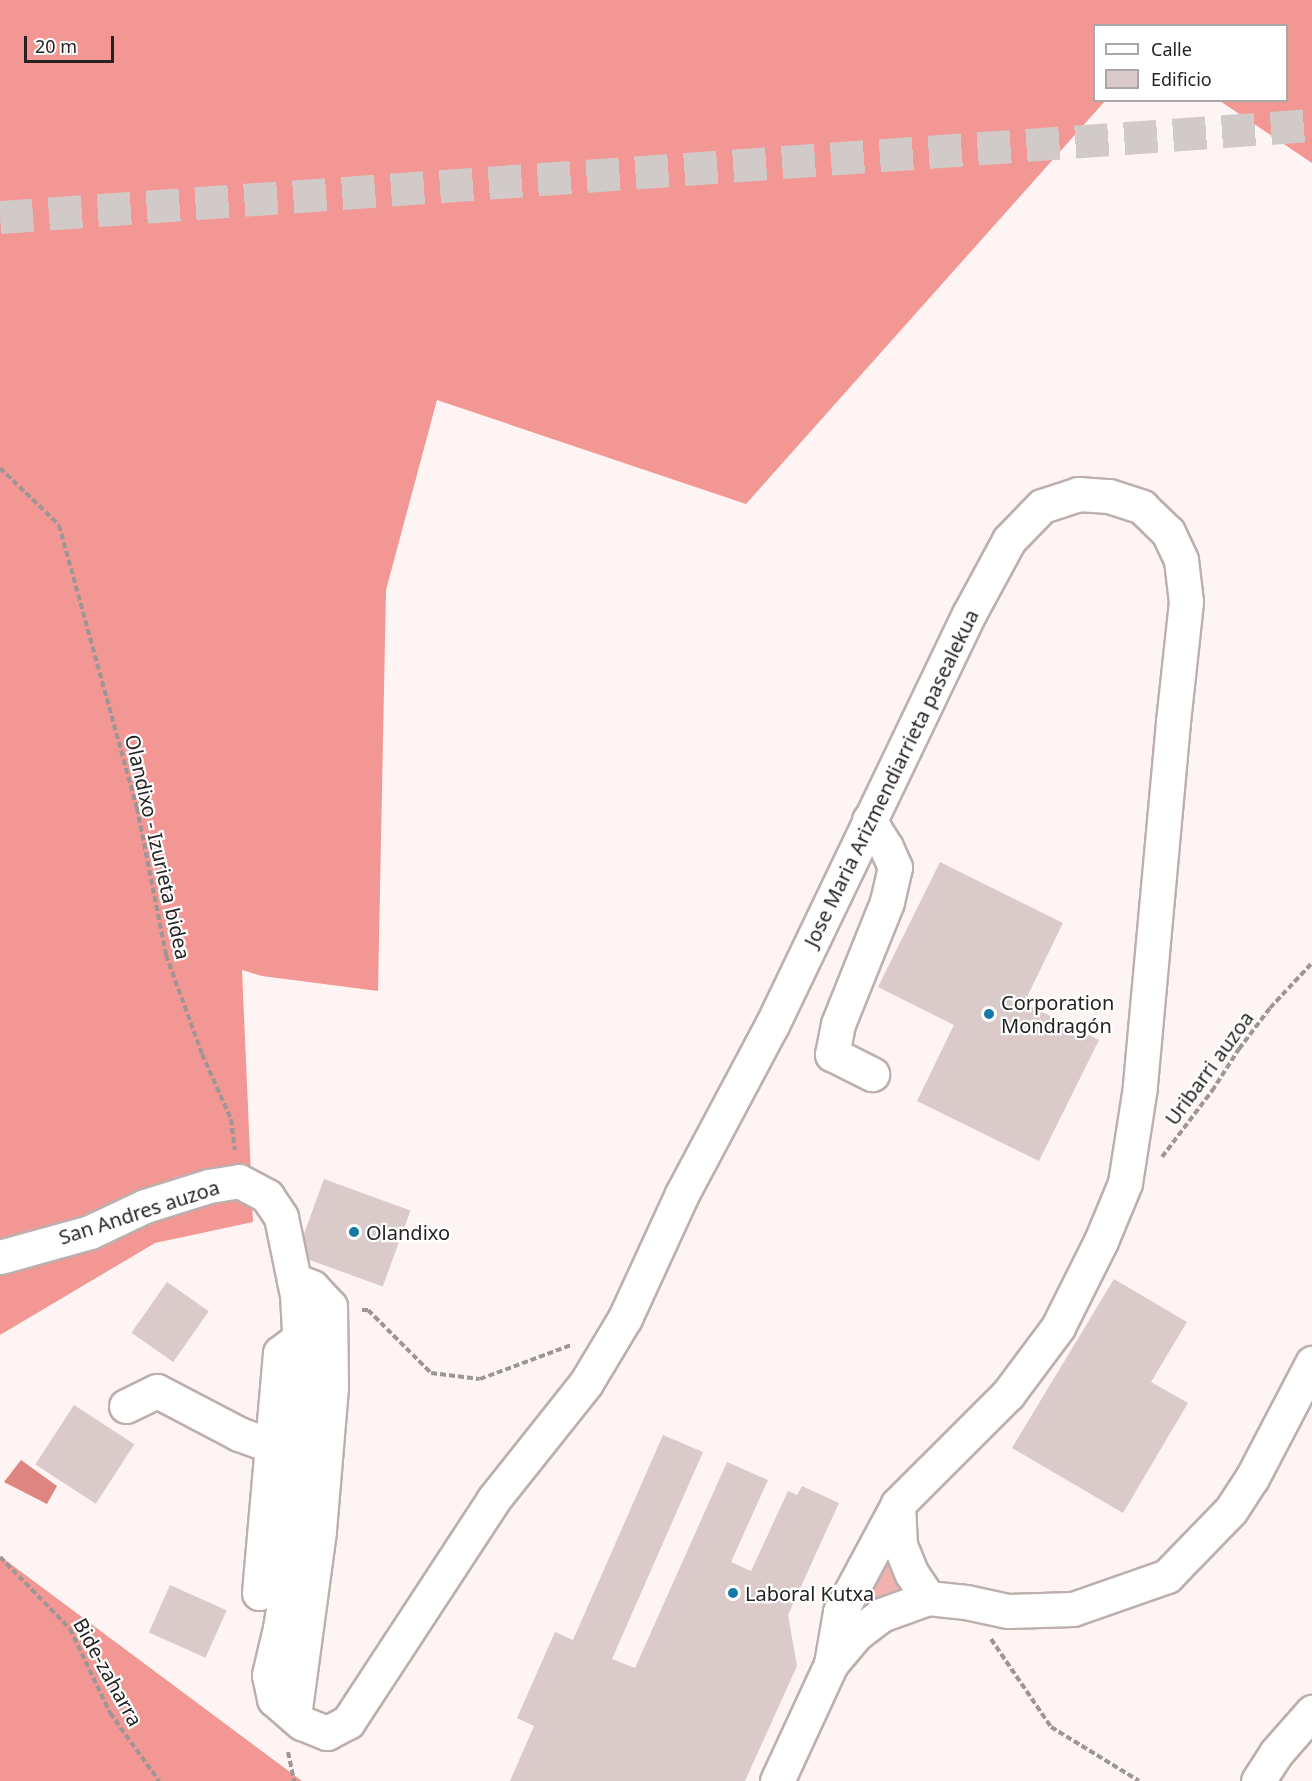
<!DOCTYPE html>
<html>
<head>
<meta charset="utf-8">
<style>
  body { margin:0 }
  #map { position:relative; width:1312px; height:1781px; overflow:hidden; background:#fdf4f3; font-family:"Noto Sans",sans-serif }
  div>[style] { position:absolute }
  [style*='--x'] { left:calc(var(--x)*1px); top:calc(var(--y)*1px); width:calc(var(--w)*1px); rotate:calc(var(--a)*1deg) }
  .green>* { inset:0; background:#f1b2af }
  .forest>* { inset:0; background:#f29793 }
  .water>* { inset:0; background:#de8481 }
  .building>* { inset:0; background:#dacbca; transform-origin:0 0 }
  .major-tunnel>* { height:33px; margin-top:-16.5px; transform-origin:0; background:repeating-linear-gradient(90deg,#d2cac9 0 33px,transparent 0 49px) }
  .path>* { height:4px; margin-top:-2px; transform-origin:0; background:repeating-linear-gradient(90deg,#9d9695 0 6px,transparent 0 9px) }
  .roads { filter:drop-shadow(2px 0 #bdafae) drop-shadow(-2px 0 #bdafae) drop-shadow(0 2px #bdafae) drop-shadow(0 -2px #bdafae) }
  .minor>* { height:33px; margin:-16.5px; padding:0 16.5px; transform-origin:16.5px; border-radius:16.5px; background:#fff }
  .dots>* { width:16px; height:16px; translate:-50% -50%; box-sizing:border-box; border:3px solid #fff; border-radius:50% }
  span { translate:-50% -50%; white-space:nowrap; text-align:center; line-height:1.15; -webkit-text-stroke:4.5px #fff; paint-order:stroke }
  .street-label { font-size:20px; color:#272222 }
  .poi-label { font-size:20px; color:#272222 }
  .left { translate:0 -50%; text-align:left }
  .legend { position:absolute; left:1093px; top:24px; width:195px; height:78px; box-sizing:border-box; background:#fff; border:2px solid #a9a7a7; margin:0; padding:8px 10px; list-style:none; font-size:18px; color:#272222 }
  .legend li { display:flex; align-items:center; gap:12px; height:30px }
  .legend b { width:30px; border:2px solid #a9a7a7 }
  .scale { position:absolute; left:24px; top:36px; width:90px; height:27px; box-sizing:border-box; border:3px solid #272222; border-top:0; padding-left:8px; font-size:18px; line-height:21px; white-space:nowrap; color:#272222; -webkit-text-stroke:4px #fff; paint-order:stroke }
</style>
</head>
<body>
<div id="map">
  <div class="green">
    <i style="clip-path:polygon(888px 1554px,907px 1588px,864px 1602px)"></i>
  </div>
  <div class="forest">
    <i style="clip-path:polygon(0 0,1312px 0,1312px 163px,1220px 101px,1286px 100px,1286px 26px,1094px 26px,1094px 100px,1105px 101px,746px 504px,437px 400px,386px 590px,378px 991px,262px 976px,242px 970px,253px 1222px,155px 1243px,0 1335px)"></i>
    <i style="clip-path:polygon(0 1556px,302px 1781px,0 1781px)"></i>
  </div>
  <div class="water">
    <i style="clip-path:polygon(21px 1460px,57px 1486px,47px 1504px,4px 1482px)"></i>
  </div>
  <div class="building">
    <i style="clip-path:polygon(940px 862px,1063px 923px,1024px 1003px,1099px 1040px,1039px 1161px,917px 1101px,954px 1025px,878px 987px)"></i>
    <i style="left:324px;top:1179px;width:92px;height:81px;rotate:20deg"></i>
    <i style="clip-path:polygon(1114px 1279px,1187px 1322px,1151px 1382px,1188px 1403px,1123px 1513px,1012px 1448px)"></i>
    <i style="left:167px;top:1282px;width:51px;height:62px;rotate:35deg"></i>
    <i style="left:74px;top:1405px;width:72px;height:71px;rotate:33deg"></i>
    <i style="clip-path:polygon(663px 1435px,703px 1452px,612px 1659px,635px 1668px,727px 1462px,768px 1480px,731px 1562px,751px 1571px,788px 1491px,797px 1495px,802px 1486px,839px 1503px,788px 1615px,797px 1666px,745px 1781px,510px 1781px,534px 1726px,517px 1718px,555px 1632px,573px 1640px)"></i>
    <i style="left:170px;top:1585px;width:62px;height:52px;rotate:24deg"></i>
  </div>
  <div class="major-tunnel">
    <i style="--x:0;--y:217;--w:1315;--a:-4.01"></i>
  </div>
  <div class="path">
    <i style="--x:0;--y:468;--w:82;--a:44"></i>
    <i style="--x:59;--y:525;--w:294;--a:74.6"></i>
    <i style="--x:137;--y:808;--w:150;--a:78.8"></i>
    <i style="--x:166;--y:955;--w:105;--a:70"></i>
    <i style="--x:202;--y:1054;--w:71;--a:66"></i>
    <i style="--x:231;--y:1119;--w:31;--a:83"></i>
    <i style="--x:1162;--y:1157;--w:83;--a:-52.9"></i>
    <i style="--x:1212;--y:1091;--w:50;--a:-57.3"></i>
    <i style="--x:1239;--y:1049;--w:51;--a:-52.9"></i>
    <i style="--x:1270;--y:1008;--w:62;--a:-47"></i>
    <i style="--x:362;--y:1310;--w:6;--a:0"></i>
    <i style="--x:368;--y:1310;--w:89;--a:45"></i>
    <i style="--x:431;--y:1373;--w:49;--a:7"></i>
    <i style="--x:480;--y:1379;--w:97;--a:-20.5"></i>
    <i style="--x:0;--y:1557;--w:100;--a:45.8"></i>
    <i style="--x:70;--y:1629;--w:93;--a:64.5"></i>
    <i style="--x:110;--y:1713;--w:84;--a:54.2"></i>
    <i style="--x:991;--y:1639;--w:107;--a:55.7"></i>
    <i style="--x:1051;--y:1727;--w:103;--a:31.5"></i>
    <i style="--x:288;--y:1752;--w:30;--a:78"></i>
  </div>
  <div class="roads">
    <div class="minor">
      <i style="--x:869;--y:820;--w:32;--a:58"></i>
      <i style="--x:886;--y:847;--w:22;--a:66"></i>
      <i style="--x:895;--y:867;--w:36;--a:103"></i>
      <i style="--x:887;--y:902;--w:131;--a:111.9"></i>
      <i style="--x:838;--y:1024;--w:31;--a:101"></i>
      <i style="--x:832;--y:1054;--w:45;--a:26.6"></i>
      <i style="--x:0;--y:1257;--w:93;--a:-15.5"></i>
      <i style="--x:90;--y:1232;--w:61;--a:-25.3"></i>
      <i style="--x:145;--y:1206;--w:67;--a:-17.4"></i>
      <i style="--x:209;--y:1186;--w:30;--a:-9"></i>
      <i style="--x:239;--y:1181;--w:32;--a:28"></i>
      <i style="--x:267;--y:1196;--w:25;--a:56"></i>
      <i style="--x:281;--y:1217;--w:80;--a:78.4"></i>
      <i style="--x:297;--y:1295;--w:72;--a:86.8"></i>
      <i style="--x:301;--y:1367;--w:182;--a:92.8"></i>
      <i style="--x:292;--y:1549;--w:80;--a:98.6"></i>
      <i style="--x:280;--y:1628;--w:48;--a:103.2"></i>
      <i style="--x:269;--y:1675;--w:25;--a:78"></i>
      <i style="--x:274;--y:1699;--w:37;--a:41"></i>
      <i style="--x:302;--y:1723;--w:27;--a:22"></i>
      <i style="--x:327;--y:1733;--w:24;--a:-28"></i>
      <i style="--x:348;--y:1722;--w:265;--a:-56.8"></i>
      <i style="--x:493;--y:1500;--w:149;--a:-51.5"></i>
      <i style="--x:586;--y:1383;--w:76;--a:-59"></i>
      <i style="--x:625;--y:1318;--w:136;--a:-65.3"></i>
      <i style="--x:682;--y:1194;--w:191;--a:-62"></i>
      <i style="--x:772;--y:1025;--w:456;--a:-64.4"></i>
      <i style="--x:969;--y:614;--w:84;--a:-61.6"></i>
      <i style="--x:1009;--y:540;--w:47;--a:-45.9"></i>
      <i style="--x:1042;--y:506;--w:38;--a:-18"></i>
      <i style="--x:1078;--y:494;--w:31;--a:4"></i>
      <i style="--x:1109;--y:496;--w:35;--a:18"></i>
      <i style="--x:1142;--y:507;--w:36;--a:44"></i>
      <i style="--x:1168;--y:532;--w:31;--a:65"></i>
      <i style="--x:1181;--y:560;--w:42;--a:83.2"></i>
      <i style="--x:1186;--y:602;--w:121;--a:96.2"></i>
      <i style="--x:1173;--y:722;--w:366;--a:95.2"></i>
      <i style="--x:1140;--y:1087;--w:97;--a:98.9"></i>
      <i style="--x:1125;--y:1183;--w:63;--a:112.5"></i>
      <i style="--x:1101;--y:1241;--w:96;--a:116.6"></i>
      <i style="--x:1058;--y:1327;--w:84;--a:126.7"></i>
      <i style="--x:1008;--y:1394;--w:156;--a:135"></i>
      <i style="--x:898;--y:1504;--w:123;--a:118.2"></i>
      <i style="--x:840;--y:1612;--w:53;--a:99.8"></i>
      <i style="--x:294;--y:1280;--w:19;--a:21"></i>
      <i style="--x:312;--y:1287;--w:26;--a:47"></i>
      <i style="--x:330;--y:1306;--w:81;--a:89.3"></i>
      <i style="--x:331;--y:1387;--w:144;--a:94.8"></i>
      <i style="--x:319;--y:1531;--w:187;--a:97.7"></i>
      <i style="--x:126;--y:1406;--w:34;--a:-26"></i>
      <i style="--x:157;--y:1391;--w:93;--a:27.7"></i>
      <i style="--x:239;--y:1434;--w:35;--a:20"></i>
      <i style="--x:898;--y:1504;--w:41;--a:87.2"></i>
      <i style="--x:900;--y:1545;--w:31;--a:68"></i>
      <i style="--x:912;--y:1574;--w:29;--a:56"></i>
      <i style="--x:259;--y:1593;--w:241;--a:-85"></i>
      <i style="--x:280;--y:1353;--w:20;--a:-37"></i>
      <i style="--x:777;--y:1781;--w:129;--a:-65.2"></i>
      <i style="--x:831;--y:1664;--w:39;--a:-50"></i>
      <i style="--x:856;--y:1634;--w:31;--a:-37"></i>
      <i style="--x:881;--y:1615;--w:50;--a:-19.9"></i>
      <i style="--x:928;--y:1598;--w:38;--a:6"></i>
      <i style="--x:966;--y:1602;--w:43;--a:12.1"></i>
      <i style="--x:1008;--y:1611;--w:65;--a:-1.8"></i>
      <i style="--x:1073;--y:1609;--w:100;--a:-19.3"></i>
      <i style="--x:1167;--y:1576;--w:92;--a:-45.9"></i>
      <i style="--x:1231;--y:1510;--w:38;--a:-57"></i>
      <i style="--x:1252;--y:1478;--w:130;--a:-62.4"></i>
      <i style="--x:1258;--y:1781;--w:33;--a:-57"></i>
      <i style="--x:1276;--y:1753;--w:55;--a:-48.7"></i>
    </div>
  </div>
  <div class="dots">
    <i style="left:989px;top:1014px;background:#137ca6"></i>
    <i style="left:354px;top:1232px;background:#137ca6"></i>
    <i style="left:733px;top:1593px;background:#137ca6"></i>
  </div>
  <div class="street-label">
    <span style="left:891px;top:778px;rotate:-64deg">Jose Maria Arizmendiarrieta pasealekua</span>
    <span style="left:158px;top:847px;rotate:77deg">Olandixo - Izurieta bidea</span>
    <span style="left:1209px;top:1068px;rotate:-54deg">Uribarri auzoa</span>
    <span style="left:139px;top:1212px;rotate:-18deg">San Andres auzoa</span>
    <span style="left:108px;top:1672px;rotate:61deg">Bide-zaharra</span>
  </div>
  <div class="poi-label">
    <span class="left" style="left:1001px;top:1014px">Corporation<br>Mondragón</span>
    <span class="left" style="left:366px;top:1232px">Olandixo</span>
    <span class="left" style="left:745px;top:1593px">Laboral Kutxa</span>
  </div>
  <ul class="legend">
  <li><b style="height:8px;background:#fff"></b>Calle</li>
  <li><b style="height:16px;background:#dacbca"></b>Edificio</li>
  </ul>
  <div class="scale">20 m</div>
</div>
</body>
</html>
